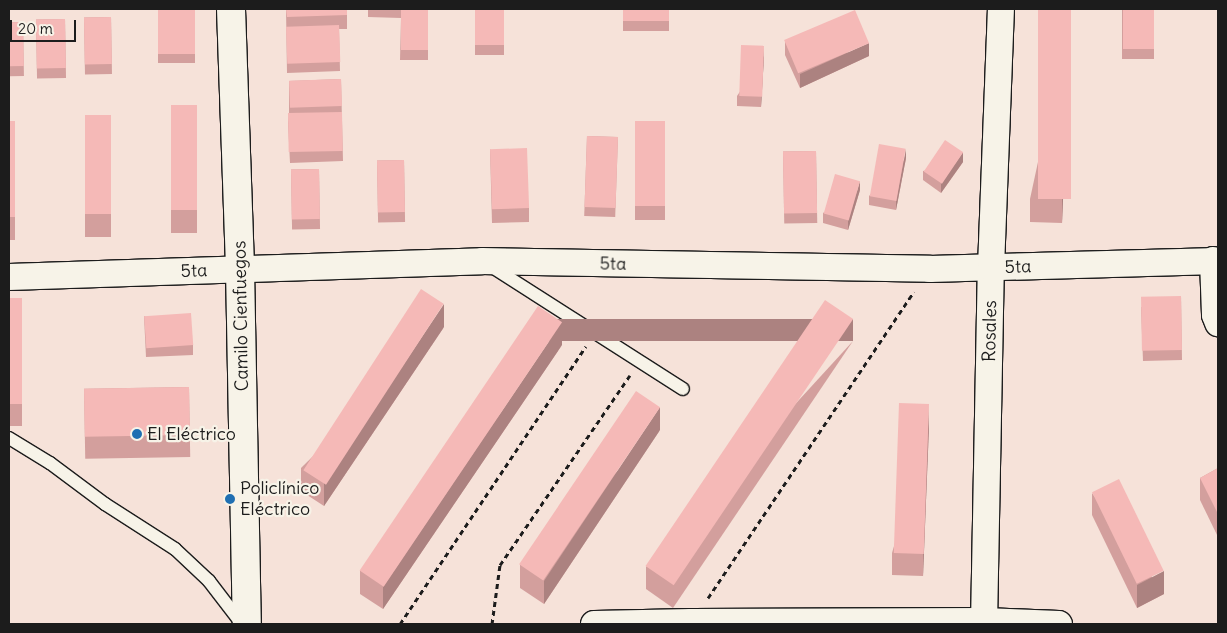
<!DOCTYPE html>
<html>
<head>
<meta charset="utf-8">
<style>
  body { margin:0 }
  #map { position:relative; width:1227px; height:633px; overflow:hidden; background:#f6e2d9; font-family:Delius,sans-serif }
  div>[style] { position:absolute }
  [style*='--x'] { left:calc(var(--x)*1px); top:calc(var(--y)*1px); width:calc(var(--w)*1px); rotate:calc(var(--a)*1deg) }
  .path>* { height:3px; margin-top:-1.5px; transform-origin:0; background:repeating-linear-gradient(90deg,#1c1c1c 0 5px,transparent 0 9px) }
  .roads { filter:drop-shadow(1px 0 #1c1c1c) drop-shadow(-1px 0 #1c1c1c) drop-shadow(0 1px #1c1c1c) drop-shadow(0 -1px #1c1c1c) }
  .lane>* { height:12px; margin:-6px; padding:0 6px; transform-origin:6px; border-radius:6px; background:#f7f3e8 }
  .street>* { height:26px; margin:-13px; padding:0 13px; transform-origin:13px; border-radius:13px; background:#f7f3e8 }
  .secondary>* { height:28px; margin:-14px; padding:0 14px; transform-origin:14px; border-radius:14px; background:#f7f3e8 }
  .wall>* { inset:0; background:#d39f9d; transform-origin:0 0 }
  .shaded-wall>* { inset:0; background:#ac8280; transform-origin:0 0 }
  .building>* { inset:0; background:#f5b9b7; transform-origin:0 0 }
  .dots>* { width:14px; height:14px; translate:-50% -50%; box-sizing:border-box; border:2px solid #f7f3e8; border-radius:50% }
  span { translate:-50% -50%; white-space:nowrap; text-align:center; line-height:1.15; -webkit-text-stroke:4.5px #f7f3e8; paint-order:stroke }
  .street-label { font-size:18px; color:#1c1c1c }
  .poi-label { font-size:18px; color:#1c1c1c }
  .left { translate:0 -50%; text-align:left }
  .frame { position:absolute; inset:0; border:10px solid #1c1c1c; pointer-events:none }
  .scale { position:absolute; left:10px; top:20px; width:66px; height:22px; box-sizing:border-box; border:2px solid #1c1c1c; border-top:0; padding-left:6px; font-size:15px; line-height:18px; white-space:nowrap; color:#1c1c1c; -webkit-text-stroke:4px #f7f3e8; paint-order:stroke }
</style>
</head>
<body>
<div id="map">
  <div class="path">
    <i style="--x:708;--y:598;--w:369;--a:-56.1"></i>
    <i style="--x:400;--y:624;--w:334;--a:-56.2"></i>
    <i style="--x:492;--y:624;--w:60;--a:-82.3"></i>
    <i style="--x:500;--y:565;--w:230;--a:-55.6"></i>
  </div>
  <div class="roads">
    <div class="lane">
      <i style="--x:489;--y:265;--w:230;--a:32.6"></i>
      <i style="--x:9;--y:438;--w:48;--a:31.4"></i>
      <i style="--x:50;--y:463;--w:69;--a:36.7"></i>
      <i style="--x:105;--y:504;--w:83;--a:32.7"></i>
      <i style="--x:175;--y:549;--w:47;--a:43.3"></i>
      <i style="--x:209;--y:581;--w:54;--a:52.5"></i>
    </div>
    <div class="street">
      <i style="--x:1213;--y:260;--w:55;--a:87.9"></i>
      <i style="--x:1215;--y:315;--w:9;--a:69"></i>
      <i style="--x:9;--y:277;--w:473;--a:-1.9"></i>
      <i style="--x:482;--y:261;--w:448;--a:1"></i>
      <i style="--x:930;--y:269;--w:288;--a:-1.6"></i>
      <i style="--x:594;--y:624;--w:97;--a:-1.2"></i>
      <i style="--x:691;--y:622;--w:293;--a:-0.2"></i>
      <i style="--x:984;--y:621;--w:75;--a:2.3"></i>
      <i style="--x:984;--y:624;--w:356;--a:-88.9"></i>
      <i style="--x:991;--y:268;--w:259;--a:-87.8"></i>
    </div>
    <div class="secondary">
      <i style="--x:231;--y:9;--w:260;--a:88"></i>
      <i style="--x:240;--y:269;--w:355;--a:88.9"></i>
    </div>
  </div>
  <div class="wall">
    <i style="left:158px;top:9px;width:37px;height:54px"></i>
    <i style="clip-path:polygon(286px 9px,347px 9px,347px 29px,339px 29px,340px 71px,287px 73px)"></i>
    <i style="clip-path:polygon(368px 9px,428px 9px,428px 60px,400px 60px,401px 18px,368px 17px)"></i>
    <i style="left:475px;top:9px;width:29px;height:46px"></i>
    <i style="left:623px;top:9px;width:46px;height:22px"></i>
    <i style="clip-path:polygon(1071px 9px,1062px 223px,1030px 222px,1030px 199px)"></i>
    <i style="left:1122px;top:9px;width:32px;height:50px"></i>
    <i style="left:111px;top:17px;width:57px;height:27px;rotate:89deg"></i>
    <i style="left:65px;top:19px;width:59px;height:29px;rotate:89deg"></i>
    <i style="left:23px;top:22px;width:54px;height:14px;rotate:89deg"></i>
    <i style="clip-path:polygon(785px 42px,869px 56px,800px 88px,785px 55px)"></i>
    <i style="clip-path:polygon(764px 56px,761px 107px,737px 106px,737px 96px)"></i>
    <i style="clip-path:polygon(341px 79px,343px 161px,290px 163px,288px 123px,289px 113px,289px 81px)"></i>
    <i style="left:171px;top:105px;width:26px;height:128px"></i>
    <i style="left:85px;top:115px;width:26px;height:122px"></i>
    <i style="left:9px;top:121px;width:6px;height:119px"></i>
    <i style="left:635px;top:121px;width:30px;height:99px"></i>
    <i style="left:587px;top:136px;width:31px;height:80px;rotate:2deg"></i>
    <i style="clip-path:polygon(490px 149px,529px 208px,529px 222px,492px 223px)"></i>
    <i style="left:816px;top:151px;width:72px;height:33px;rotate:89deg"></i>
    <i style="clip-path:polygon(906px 158px,896px 210px,869px 205px,869px 196px)"></i>
    <i style="left:404px;top:160px;width:62px;height:27px;rotate:89deg"></i>
    <i style="clip-path:polygon(963px 162px,941px 193px,923px 180px,923px 171px)"></i>
    <i style="left:319px;top:169px;width:60px;height:28px;rotate:89deg"></i>
    <i style="clip-path:polygon(860px 190px,848px 230px,823px 223px,823px 213px)"></i>
    <i style="clip-path:polygon(1181px 296px,1182px 360px,1143px 361px,1141px 307px)"></i>
    <i style="left:9px;top:298px;width:13px;height:128px"></i>
    <i style="clip-path:polygon(144px 316px,193px 345px,193px 355px,146px 357px)"></i>
    <i style="clip-path:polygon(444px 327px,324px 506px,301px 491px,301px 468px)"></i>
    <i style="clip-path:polygon(853px 341px,673px 608px,646px 589px,646px 567px)"></i>
    <i style="clip-path:polygon(562px 345px,383px 609px,360px 594px,360px 571px)"></i>
    <i style="left:189px;top:387px;width:70px;height:105px;rotate:89deg"></i>
    <i style="clip-path:polygon(929px 426px,923px 576px,892px 575px,892px 553px)"></i>
    <i style="clip-path:polygon(660px 430px,544px 604px,520px 588px,520px 565px)"></i>
    <i style="clip-path:polygon(1218px 468px,1218px 537px,1200px 500px,1200px 478px)"></i>
    <i style="clip-path:polygon(1092px 493px,1164px 594px,1137px 608px,1092px 515px)"></i>
  </div>
  <div class="shaded-wall">
    <i style="clip-path:polygon(1071px 9px,1071px 21px,1062px 223px,1062px 200px)"></i>
    <i style="clip-path:polygon(869px 43px,869px 56px,800px 88px,800px 74px)"></i>
    <i style="clip-path:polygon(764px 46px,764px 56px,761px 107px,761px 97px)"></i>
    <i style="clip-path:polygon(906px 149px,906px 158px,896px 210px,896px 201px)"></i>
    <i style="clip-path:polygon(963px 152px,963px 162px,941px 193px,941px 184px)"></i>
    <i style="clip-path:polygon(860px 181px,860px 190px,848px 230px,848px 221px)"></i>
    <i style="clip-path:polygon(444px 304px,444px 327px,324px 506px,324px 483px)"></i>
    <i style="left:853px;top:319px;width:22px;height:322px;rotate:90deg"></i>
    <i style="clip-path:polygon(562px 322px,562px 345px,383px 609px,383px 587px)"></i>
    <i style="clip-path:polygon(929px 404px,929px 426px,923px 576px,923px 554px)"></i>
    <i style="clip-path:polygon(660px 407px,660px 430px,544px 604px,544px 581px)"></i>
    <i style="clip-path:polygon(1164px 571px,1164px 594px,1137px 608px,1137px 585px)"></i>
  </div>
  <div class="building">
    <i style="left:158px;top:9px;width:37px;height:45px"></i>
    <i style="clip-path:polygon(286px 9px,347px 9px,347px 15px,287px 17px)"></i>
    <i style="left:401px;top:9px;width:27px;height:41px"></i>
    <i style="left:475px;top:9px;width:29px;height:36px"></i>
    <i style="left:623px;top:9px;width:46px;height:12px"></i>
    <i style="left:1038px;top:9px;width:33px;height:190px"></i>
    <i style="left:1123px;top:9px;width:31px;height:40px"></i>
    <i style="left:855px;top:10px;width:36px;height:77px;rotate:67deg"></i>
    <i style="left:111px;top:17px;width:47px;height:27px;rotate:89deg"></i>
    <i style="left:65px;top:19px;width:49px;height:29px;rotate:89deg"></i>
    <i style="left:23px;top:22px;width:44px;height:14px;rotate:89deg"></i>
    <i style="left:339px;top:25px;width:37px;height:53px;rotate:88deg"></i>
    <i style="left:741px;top:45px;width:23px;height:51px;rotate:2deg"></i>
    <i style="left:341px;top:79px;width:27px;height:52px;rotate:88deg"></i>
    <i style="left:171px;top:105px;width:26px;height:105px"></i>
    <i style="left:342px;top:112px;width:39px;height:54px;rotate:89deg"></i>
    <i style="left:85px;top:115px;width:26px;height:99px"></i>
    <i style="left:9px;top:121px;width:6px;height:96px"></i>
    <i style="left:635px;top:121px;width:30px;height:85px"></i>
    <i style="left:587px;top:136px;width:31px;height:71px;rotate:2deg"></i>
    <i style="left:945px;top:140px;width:22px;height:38px;rotate:34deg"></i>
    <i style="left:879px;top:144px;width:27px;height:53px;rotate:10deg"></i>
    <i style="left:527px;top:148px;width:60px;height:37px;rotate:88deg"></i>
    <i style="left:816px;top:151px;width:62px;height:33px;rotate:89deg"></i>
    <i style="left:404px;top:160px;width:52px;height:27px;rotate:89deg"></i>
    <i style="left:319px;top:169px;width:50px;height:28px;rotate:89deg"></i>
    <i style="left:835px;top:174px;width:26px;height:41px;rotate:16deg"></i>
    <i style="left:421px;top:289px;width:27px;height:216px;rotate:33deg"></i>
    <i style="left:1181px;top:296px;width:54px;height:40px;rotate:89deg"></i>
    <i style="left:9px;top:298px;width:13px;height:106px"></i>
    <i style="left:825px;top:300px;width:34px;height:321px;rotate:34deg"></i>
    <i style="left:538px;top:306px;width:29px;height:319px;rotate:34deg"></i>
    <i style="left:191px;top:313px;width:32px;height:47px;rotate:86deg"></i>
    <i style="left:189px;top:387px;width:48px;height:105px;rotate:89deg"></i>
    <i style="left:636px;top:391px;width:29px;height:209px;rotate:34deg"></i>
    <i style="left:899px;top:403px;width:30px;height:150px;rotate:2deg"></i>
    <i style="clip-path:polygon(1218px 468px,1218px 514px,1200px 478px)"></i>
    <i style="left:1119px;top:479px;width:102px;height:30px;rotate:64deg"></i>
  </div>
  <div class="dots">
    <i style="left:137px;top:434px;background:#1f6fb2"></i>
    <i style="left:230px;top:499px;background:#1f6fb2"></i>
  </div>
  <div class="street-label">
    <span style="left:613px;top:264px;rotate:1deg">5ta</span>
    <span style="left:1018px;top:267px;rotate:-2deg">5ta</span>
    <span style="left:194px;top:271px;rotate:-2deg">5ta</span>
    <span style="left:241px;top:316px;rotate:-91deg">Camilo Cienfuegos</span>
    <span style="left:990px;top:331px;rotate:-89deg">Rosales</span>
  </div>
  <div class="poi-label">
    <span class="left" style="left:147px;top:434px">El Eléctrico</span>
    <span class="left" style="left:240px;top:499px">Policlínico<br>Eléctrico</span>
  </div>
  <div class="frame"></div>
  <div class="scale">20 m</div>
</div>
</body>
</html>
